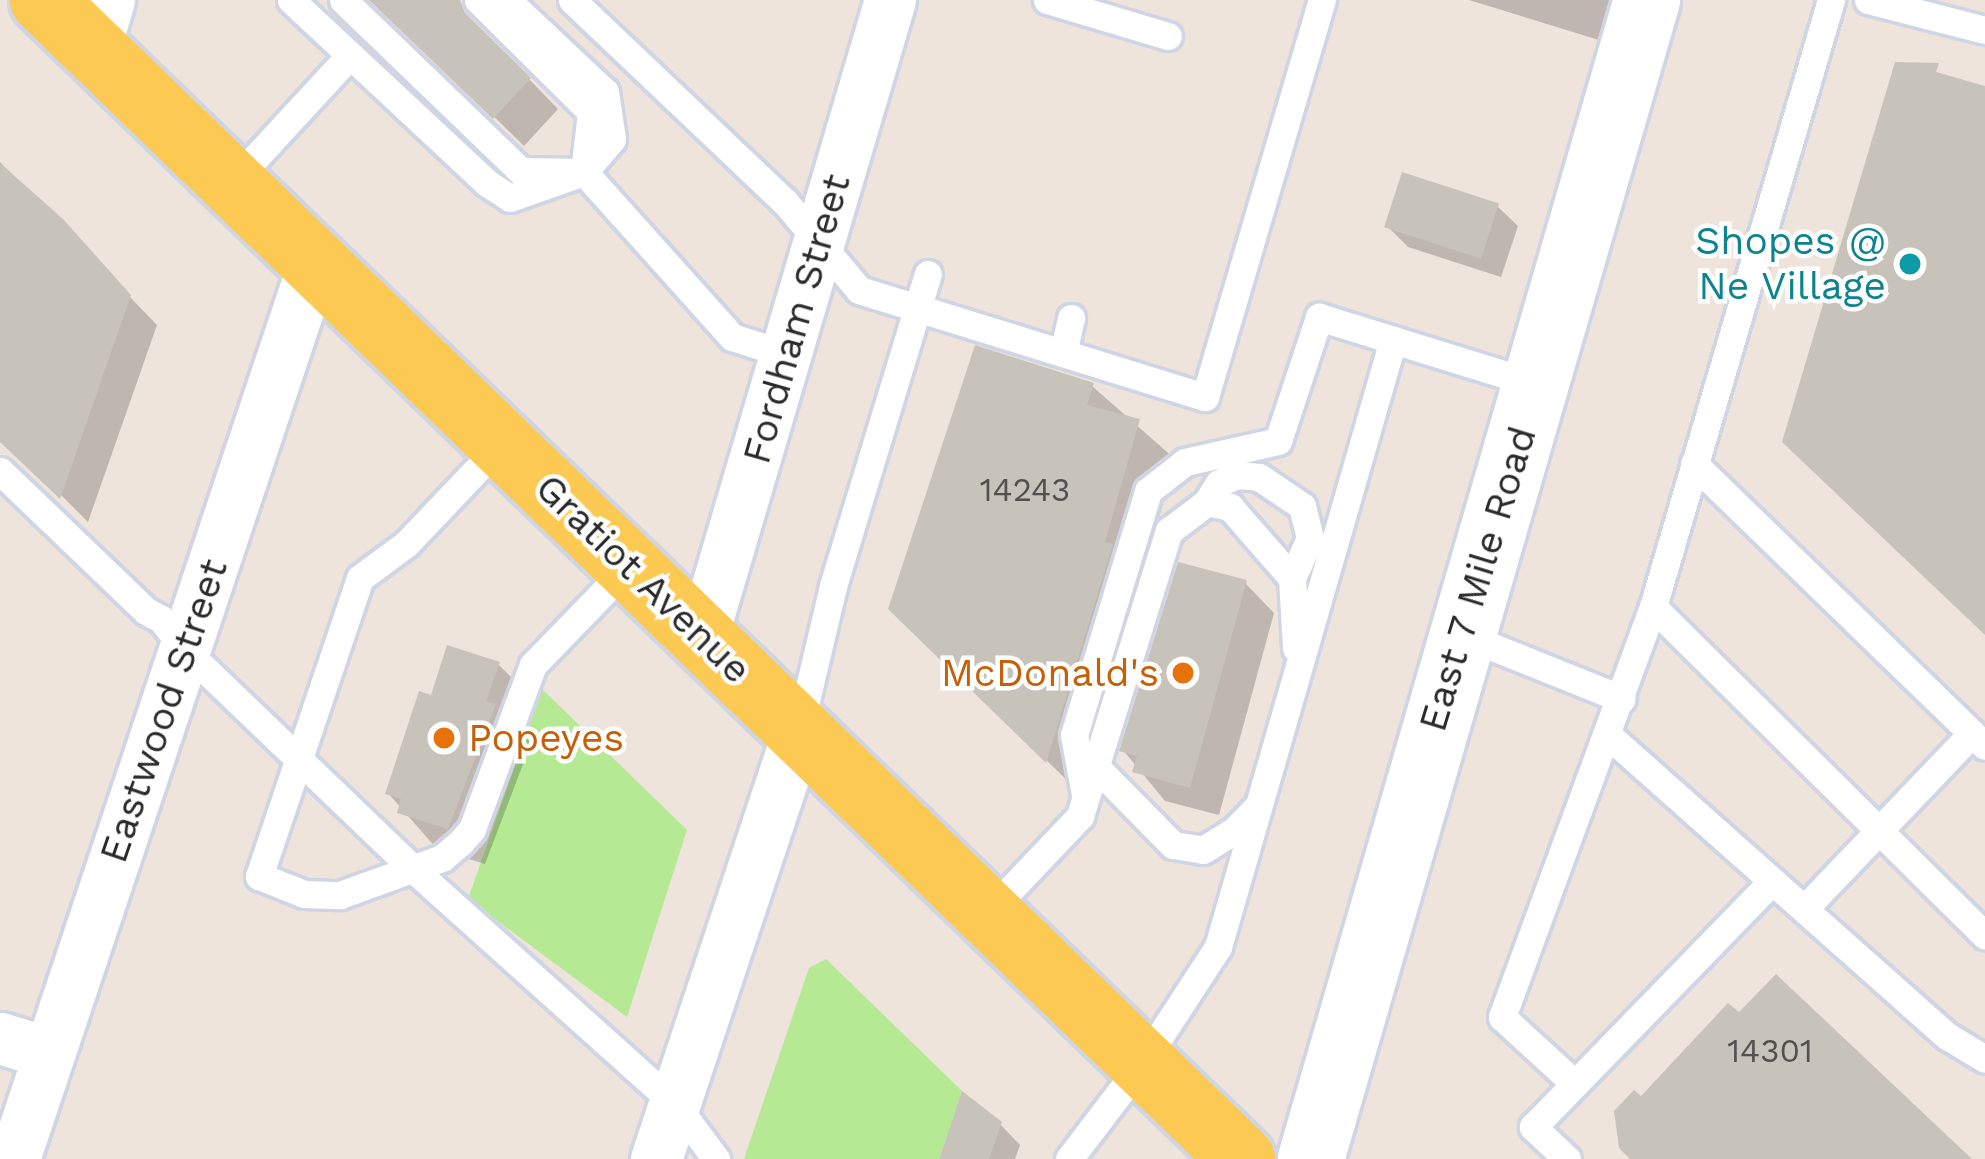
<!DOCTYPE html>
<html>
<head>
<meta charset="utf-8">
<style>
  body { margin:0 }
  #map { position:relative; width:1985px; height:1159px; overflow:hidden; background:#eee4db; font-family:"Work Sans",sans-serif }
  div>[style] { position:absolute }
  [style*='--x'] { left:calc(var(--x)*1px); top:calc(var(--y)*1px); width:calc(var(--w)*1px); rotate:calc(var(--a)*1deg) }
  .green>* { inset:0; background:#b5e993 }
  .shadow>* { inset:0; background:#0003 }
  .building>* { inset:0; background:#c8c3ba; transform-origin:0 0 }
  .roads { filter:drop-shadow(3px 0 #d0d5e4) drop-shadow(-3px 0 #d0d5e4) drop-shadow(0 3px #d0d5e4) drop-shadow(0 -3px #d0d5e4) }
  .lane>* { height:27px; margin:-13.5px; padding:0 13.5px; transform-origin:13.5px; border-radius:13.5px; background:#fff }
  .street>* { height:51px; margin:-25.5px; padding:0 25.5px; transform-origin:25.5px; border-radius:25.5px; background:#fff }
  .secondary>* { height:66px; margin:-33px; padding:0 33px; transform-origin:33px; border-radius:33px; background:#fff }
  .primary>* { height:66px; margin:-33px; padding:0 33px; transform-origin:33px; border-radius:33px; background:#fcca52 }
  .dots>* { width:33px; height:33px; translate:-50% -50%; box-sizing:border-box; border:6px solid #fff; border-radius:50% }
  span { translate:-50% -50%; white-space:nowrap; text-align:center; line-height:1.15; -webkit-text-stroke:9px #fff; paint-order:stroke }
  .number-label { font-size:33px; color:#52504e }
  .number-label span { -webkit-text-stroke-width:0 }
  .culture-label { font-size:39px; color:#0d838f }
  .right { translate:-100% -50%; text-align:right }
  .street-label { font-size:39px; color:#2a2a2a }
  .food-label { font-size:39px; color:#c56008 }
  .left { translate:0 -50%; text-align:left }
</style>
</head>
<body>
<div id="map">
  <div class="green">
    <i style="clip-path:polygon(542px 689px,687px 830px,627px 1017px,468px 899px)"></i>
    <i style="clip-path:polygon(826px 959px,962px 1091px,939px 1159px,744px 1159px,809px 968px)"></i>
  </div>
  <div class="shadow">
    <i style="clip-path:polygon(375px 0,452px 0,558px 109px,524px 146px)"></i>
    <i style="clip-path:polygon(1469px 0,1612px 0,1599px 40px)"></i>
    <i style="clip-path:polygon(0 162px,157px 325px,88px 522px,0 434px)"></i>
    <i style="clip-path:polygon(1497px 206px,1518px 226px,1501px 277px,1408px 247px,1388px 227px)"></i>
    <i style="clip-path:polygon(1092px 386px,1175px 459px,1083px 796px,892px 609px)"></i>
    <i style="clip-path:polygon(1245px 583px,1274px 613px,1219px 815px,1165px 801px,1123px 750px)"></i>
    <i style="clip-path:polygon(498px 664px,535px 701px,523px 735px,531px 743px,485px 864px,437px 849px,388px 793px,433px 699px)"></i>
    <i style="clip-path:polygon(1000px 1124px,1020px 1145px,1015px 1159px,942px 1159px)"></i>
  </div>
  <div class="building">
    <i style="clip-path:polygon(369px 0,460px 0,465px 13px,531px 78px,493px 119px)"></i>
    <i style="clip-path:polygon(1895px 62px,1939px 63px,1936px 72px,1985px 86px,1985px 635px,1782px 442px)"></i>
    <i style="clip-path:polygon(0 163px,63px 219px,131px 295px,60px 499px,0 442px)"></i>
    <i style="left:1402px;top:172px;width:102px;height:58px;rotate:18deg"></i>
    <i style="clip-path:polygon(975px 345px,1094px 383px,1087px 405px,1140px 419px,1105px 542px,1113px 544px,1046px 763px,888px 609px)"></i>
    <i style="clip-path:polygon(1178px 562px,1247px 580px,1190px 788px,1132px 772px,1137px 756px,1119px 751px)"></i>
    <i style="clip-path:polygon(447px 645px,500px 662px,486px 701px,496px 704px,448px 829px,397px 813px,401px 799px,385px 794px,419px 691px,431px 695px)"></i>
    <i style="clip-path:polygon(1776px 974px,1972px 1159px,1630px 1159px,1619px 1148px,1614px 1111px,1634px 1090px,1641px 1096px,1728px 1003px,1739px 1012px)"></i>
    <i style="clip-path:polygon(962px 1091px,1002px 1122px,989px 1159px,939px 1159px)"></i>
  </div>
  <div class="roads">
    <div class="lane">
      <i style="--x:291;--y:0;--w:268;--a:43"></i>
      <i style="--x:487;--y:183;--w:27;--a:33"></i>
      <i style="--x:510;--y:198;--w:78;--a:-19.4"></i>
      <i style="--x:584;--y:172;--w:43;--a:-49.7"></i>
      <i style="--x:612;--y:139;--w:48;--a:-98.5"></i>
      <i style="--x:605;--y:92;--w:134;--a:-136.8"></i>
      <i style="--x:343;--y:0;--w:247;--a:43.9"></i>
      <i style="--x:521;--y:171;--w:63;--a:0.9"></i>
      <i style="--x:584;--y:172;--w:222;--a:48.1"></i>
      <i style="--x:732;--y:337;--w:56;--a:17.8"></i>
      <i style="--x:478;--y:0;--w:159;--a:44.7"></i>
      <i style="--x:591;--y:112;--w:60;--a:96.7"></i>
      <i style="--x:572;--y:0;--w:294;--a:43.5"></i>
      <i style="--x:785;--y:202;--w:115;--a:49.9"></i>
      <i style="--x:859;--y:290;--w:362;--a:17.2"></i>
      <i style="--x:1205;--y:397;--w:414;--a:-73.6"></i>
      <i style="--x:1047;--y:0;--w:126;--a:16.6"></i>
      <i style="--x:1868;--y:0;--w:121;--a:14.4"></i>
      <i style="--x:232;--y:183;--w:174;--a:-47.3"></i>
      <i style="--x:1063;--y:353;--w:36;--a:-77"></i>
      <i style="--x:502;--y:443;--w:139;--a:133.5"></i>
      <i style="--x:406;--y:544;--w:57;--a:143.5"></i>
      <i style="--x:360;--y:578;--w:315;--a:108.7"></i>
      <i style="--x:259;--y:876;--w:48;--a:21.8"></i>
      <i style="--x:304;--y:894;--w:36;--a:2"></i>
      <i style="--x:340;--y:895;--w:109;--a:-19.9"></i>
      <i style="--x:442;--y:858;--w:23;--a:-40"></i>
      <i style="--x:460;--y:843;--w:18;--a:-49"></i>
      <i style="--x:472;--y:829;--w:175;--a:-69.6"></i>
      <i style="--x:533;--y:665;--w:138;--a:-45.9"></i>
      <i style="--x:1694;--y:464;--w:405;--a:44.1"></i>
      <i style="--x:0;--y:471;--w:202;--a:43.8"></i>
      <i style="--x:146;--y:611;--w:17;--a:28"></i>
      <i style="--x:161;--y:619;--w:41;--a:52"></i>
      <i style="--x:186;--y:651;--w:313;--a:43.8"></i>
      <i style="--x:412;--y:868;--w:353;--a:41.9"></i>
      <i style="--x:675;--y:1104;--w:69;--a:53.3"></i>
      <i style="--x:1207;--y:502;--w:24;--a:12"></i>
      <i style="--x:1230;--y:507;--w:94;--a:48.9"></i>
      <i style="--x:1292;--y:578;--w:70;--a:86.7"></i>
      <i style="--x:1653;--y:607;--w:467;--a:44.7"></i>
      <i style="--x:1463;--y:635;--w:171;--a:21.9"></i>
      <i style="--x:800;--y:726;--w:144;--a:-76.7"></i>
      <i style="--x:833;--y:586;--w:326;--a:-73.1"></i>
      <i style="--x:1609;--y:736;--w:452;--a:41.6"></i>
      <i style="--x:1947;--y:1036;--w:44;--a:31.2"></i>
      <i style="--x:1094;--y:765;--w:112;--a:45.4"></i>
      <i style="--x:1173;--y:845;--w:30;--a:9"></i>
      <i style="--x:1203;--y:850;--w:38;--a:-32"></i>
      <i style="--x:1235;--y:830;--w:30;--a:-46"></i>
      <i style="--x:1085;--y:795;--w:61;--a:-100.4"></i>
      <i style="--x:1074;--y:735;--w:255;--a:-73.1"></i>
      <i style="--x:1148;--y:491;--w:47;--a:-38.1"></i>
      <i style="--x:1185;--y:462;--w:95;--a:-12.7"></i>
      <i style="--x:1278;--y:441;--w:131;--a:-71.7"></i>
      <i style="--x:1319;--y:317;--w:227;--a:17.2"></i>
      <i style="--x:1804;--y:909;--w:243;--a:-46.3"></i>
      <i style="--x:988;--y:913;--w:134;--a:-46.5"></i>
      <i style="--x:1080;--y:816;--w:299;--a:-72.7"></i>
      <i style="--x:1169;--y:531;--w:48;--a:-37.3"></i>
      <i style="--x:1207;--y:502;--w:22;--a:-58"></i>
      <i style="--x:1219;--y:483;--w:20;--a:-24"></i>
      <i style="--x:1237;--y:475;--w:22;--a:5"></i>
      <i style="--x:1259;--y:477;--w:52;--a:34"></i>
      <i style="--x:1302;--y:506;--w:33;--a:76"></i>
      <i style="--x:1310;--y:538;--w:44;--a:114.2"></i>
      <i style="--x:1575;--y:1084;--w:99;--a:-137.5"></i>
      <i style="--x:1502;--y:1017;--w:437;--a:-69.8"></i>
      <i style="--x:1653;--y:607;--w:633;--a:-73.66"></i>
      <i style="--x:1069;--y:1159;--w:122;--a:-52.7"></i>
      <i style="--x:1143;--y:1062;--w:137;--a:-56.9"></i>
      <i style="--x:1218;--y:947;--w:632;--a:-73.92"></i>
      <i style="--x:1567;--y:1159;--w:47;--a:-136.7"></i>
      <i style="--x:1533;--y:1127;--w:343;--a:-45.8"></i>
    </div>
    <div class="street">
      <i style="--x:94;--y:50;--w:52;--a:-73.3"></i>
      <i style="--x:702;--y:637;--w:664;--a:-73.56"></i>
      <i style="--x:0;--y:1038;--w:51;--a:17"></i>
      <i style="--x:14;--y:1159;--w:946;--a:-71.51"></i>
      <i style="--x:656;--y:1159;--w:452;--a:-71.6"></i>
    </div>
    <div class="secondary">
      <i style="--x:1311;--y:1159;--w:1207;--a:-73.83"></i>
    </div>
    <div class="primary">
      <i style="--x:43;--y:0;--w:1668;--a:44.03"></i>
    </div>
  </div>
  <div class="dots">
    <i style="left:1910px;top:264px;background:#0f9aa8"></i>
    <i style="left:1183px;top:673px;background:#e8710a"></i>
    <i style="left:444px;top:738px;background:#e8710a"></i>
  </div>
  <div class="number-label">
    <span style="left:1025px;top:490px">14243</span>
    <span style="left:1770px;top:1051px">14301</span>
  </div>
  <div class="culture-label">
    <span class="right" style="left:1886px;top:264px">Shopes @<br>Ne Village</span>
  </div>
  <div class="street-label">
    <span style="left:797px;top:319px;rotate:-74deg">Fordham Street</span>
    <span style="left:643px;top:579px;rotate:44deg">Gratiot Avenue</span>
    <span style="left:1478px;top:579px;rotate:-73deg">East 7 Mile Road</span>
    <span style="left:164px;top:711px;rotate:-71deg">Eastwood Street</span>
  </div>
  <div class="food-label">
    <span class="right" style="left:1159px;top:673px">McDonald's</span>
    <span class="left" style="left:468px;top:738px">Popeyes</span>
  </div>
</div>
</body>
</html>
